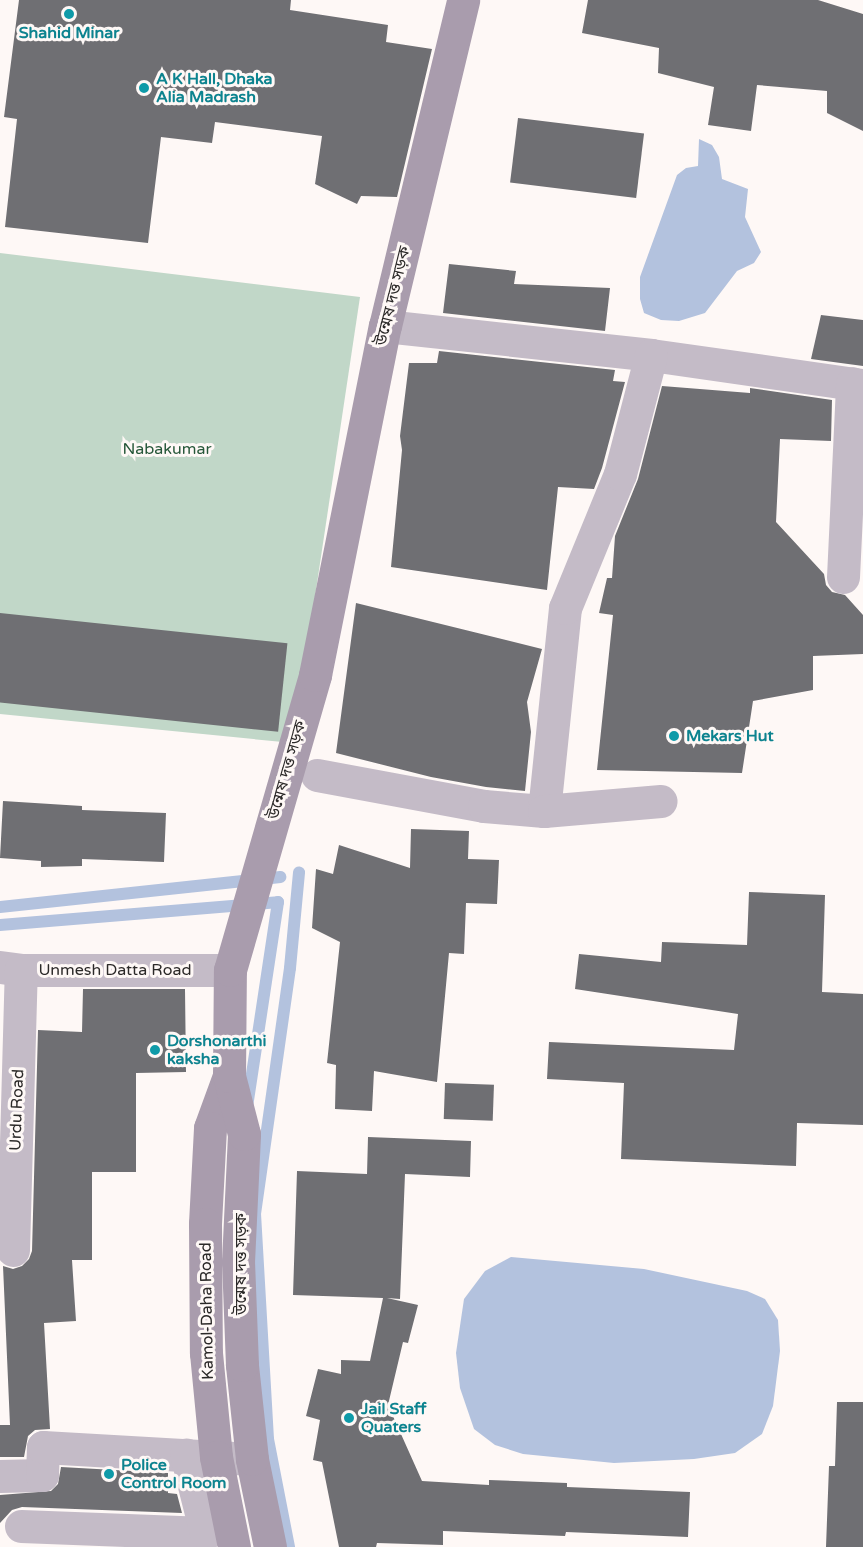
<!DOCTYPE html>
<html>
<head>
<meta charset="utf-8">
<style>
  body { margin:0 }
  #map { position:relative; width:863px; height:1547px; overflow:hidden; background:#fef8f6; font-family:"Varela Round","Noto Sans Bengali",sans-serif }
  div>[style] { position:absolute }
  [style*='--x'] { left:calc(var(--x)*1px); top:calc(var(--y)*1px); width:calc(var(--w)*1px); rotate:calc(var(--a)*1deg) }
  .green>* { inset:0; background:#c1d7c8 }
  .water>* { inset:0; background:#b3c2de }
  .stream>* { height:12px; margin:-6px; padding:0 6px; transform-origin:6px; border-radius:6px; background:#b3c2de }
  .building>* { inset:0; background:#6f6f73; transform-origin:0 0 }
  .street>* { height:33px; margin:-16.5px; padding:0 16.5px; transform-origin:16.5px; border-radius:16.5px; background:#c4bbc7 }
  .secondary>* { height:33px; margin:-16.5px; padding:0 16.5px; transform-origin:16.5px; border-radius:16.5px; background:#a99cad }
  .dots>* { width:16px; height:16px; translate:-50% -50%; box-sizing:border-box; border:3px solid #fef8f6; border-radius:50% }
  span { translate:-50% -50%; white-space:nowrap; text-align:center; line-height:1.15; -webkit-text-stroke:6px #fef8f6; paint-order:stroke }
  .culture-label { font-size:16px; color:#0d838f; font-weight:700 }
  .left { translate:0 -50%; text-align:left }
  .street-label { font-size:16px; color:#2b2928 }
  .park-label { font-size:16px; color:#265739 }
</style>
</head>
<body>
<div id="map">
  <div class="green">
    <i style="clip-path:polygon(0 253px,360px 297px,293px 743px,0 714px)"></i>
  </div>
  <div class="water">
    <i style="clip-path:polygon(699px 139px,712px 145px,719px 157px,722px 179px,748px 189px,745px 217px,761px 252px,754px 263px,737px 271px,705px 313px,679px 321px,661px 320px,644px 313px,640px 299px,640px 277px,677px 175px,686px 168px,698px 166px)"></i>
    <i style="clip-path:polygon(511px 1257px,644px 1269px,747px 1291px,765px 1299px,778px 1320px,780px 1351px,773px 1406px,762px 1434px,735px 1453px,694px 1459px,614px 1463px,523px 1454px,495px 1445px,474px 1429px,460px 1388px,456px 1353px,464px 1299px,485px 1271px)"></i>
  </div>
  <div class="stream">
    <i style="--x:0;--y:907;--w:282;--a:-6.1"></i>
    <i style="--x:0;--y:925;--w:279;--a:-4.7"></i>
    <i style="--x:278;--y:902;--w:207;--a:98.6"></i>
    <i style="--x:289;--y:1547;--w:110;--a:-101"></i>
    <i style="--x:268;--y:1439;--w:225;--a:-93.3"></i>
    <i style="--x:255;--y:1214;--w:248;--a:-81.9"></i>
    <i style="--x:290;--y:968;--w:96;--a:-84.6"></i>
  </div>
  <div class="building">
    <i style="clip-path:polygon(19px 0,291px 0,290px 10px,388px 25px,386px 42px,432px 49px,397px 197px,361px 196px,357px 204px,315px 184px,322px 136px,215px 122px,212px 143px,161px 137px,148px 243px,5px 227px,17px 119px,4px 117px)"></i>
    <i style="clip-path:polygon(588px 0,818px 0,863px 14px,863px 131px,827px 113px,827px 91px,757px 85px,751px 131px,708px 125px,714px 87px,658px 73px,659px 48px,582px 33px)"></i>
    <i style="left:518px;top:118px;width:127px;height:65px;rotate:7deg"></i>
    <i style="clip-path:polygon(449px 264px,516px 271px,514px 284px,610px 288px,605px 331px,443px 313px)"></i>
    <i style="clip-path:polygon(821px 315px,863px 320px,863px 366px,811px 359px)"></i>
    <i style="clip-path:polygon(439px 351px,615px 370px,613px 381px,625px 382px,602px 468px,594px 489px,558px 487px,547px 590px,391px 567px,402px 450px,400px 436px,409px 363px,437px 363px)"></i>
    <i style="clip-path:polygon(662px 386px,750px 393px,750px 388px,832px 400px,831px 441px,780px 439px,776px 522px,824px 574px,826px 585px,832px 592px,845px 595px,863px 615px,863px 654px,813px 656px,813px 690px,753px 701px,742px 773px,597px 770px,613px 615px,599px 613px,607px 578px,612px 578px,615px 536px,638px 479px)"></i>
    <i style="clip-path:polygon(356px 603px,542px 649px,527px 702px,531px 732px,525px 791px,486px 787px,431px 777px,336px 753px)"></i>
    <i style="left:0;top:613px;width:289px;height:89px;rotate:6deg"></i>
    <i style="clip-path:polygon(3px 801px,82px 806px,82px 810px,166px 813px,164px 862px,82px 859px,82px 866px,41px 867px,41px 861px,0 858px)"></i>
    <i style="clip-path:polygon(411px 829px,469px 831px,468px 859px,499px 860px,497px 904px,466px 903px,464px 954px,449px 953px,437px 1082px,374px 1071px,372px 1111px,335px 1109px,336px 1065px,327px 1063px,340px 942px,312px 928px,316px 869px,333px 874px,339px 845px,410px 868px)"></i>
    <i style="clip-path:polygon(749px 892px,825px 895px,822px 992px,863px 994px,863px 1125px,797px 1123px,796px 1166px,621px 1159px,624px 1083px,547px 1079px,549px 1042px,734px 1050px,738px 1014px,575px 989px,579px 954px,661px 962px,662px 942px,747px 945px)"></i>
    <i style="clip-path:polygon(83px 989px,185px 989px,186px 1072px,136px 1073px,136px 1172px,92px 1172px,92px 1260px,72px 1260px,76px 1321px,44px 1323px,50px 1429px,35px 1430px,28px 1436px,24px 1457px,0 1457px,0 1425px,10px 1425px,3px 1266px,13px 1269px,22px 1266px,29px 1259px,32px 1251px,38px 1030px,82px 1032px)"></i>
    <i style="left:445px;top:1083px;width:49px;height:36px;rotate:2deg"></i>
    <i style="clip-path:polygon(368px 1137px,471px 1141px,470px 1177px,405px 1174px,400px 1299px,387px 1298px,418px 1305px,408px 1343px,403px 1342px,388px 1405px,422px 1481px,489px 1485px,489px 1480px,567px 1483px,567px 1487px,690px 1492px,688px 1537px,566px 1532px,565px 1536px,443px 1531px,443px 1545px,377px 1543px,376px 1547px,339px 1547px,322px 1462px,313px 1460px,320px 1420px,306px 1416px,318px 1369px,341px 1374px,341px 1360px,370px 1361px,383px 1298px,293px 1295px,297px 1171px,367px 1174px)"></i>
    <i style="clip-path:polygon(837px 1402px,863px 1402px,863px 1547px,826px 1547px,829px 1466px,835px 1466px)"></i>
    <i style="clip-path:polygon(61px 1467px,168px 1473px,168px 1493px,177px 1494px,182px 1513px,22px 1507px,12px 1510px,0 1523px,0 1495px,51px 1491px,58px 1484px)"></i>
  </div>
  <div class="street">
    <i style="--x:385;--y:326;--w:268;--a:6.2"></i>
    <i style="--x:651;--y:355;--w:214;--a:8.1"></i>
    <i style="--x:843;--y:577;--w:194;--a:-87.3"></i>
    <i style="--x:317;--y:775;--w:170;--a:10.5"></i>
    <i style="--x:484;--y:806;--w:60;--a:4.8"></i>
    <i style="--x:544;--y:811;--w:204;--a:-84.1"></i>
    <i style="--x:565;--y:608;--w:145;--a:-67.7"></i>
    <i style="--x:620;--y:474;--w:123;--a:-75.4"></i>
    <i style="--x:544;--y:811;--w:117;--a:-4.9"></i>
    <i style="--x:0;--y:967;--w:21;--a:8"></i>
    <i style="--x:21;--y:970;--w:209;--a:0"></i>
    <i style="--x:13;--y:1250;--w:280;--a:-88.4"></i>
    <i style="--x:0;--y:1476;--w:42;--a:-1.4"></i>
    <i style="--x:42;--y:1475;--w:28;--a:-88"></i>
    <i style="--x:43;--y:1447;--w:209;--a:3.3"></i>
    <i style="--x:21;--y:1526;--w:185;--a:2.2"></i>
    <i style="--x:206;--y:1533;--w:81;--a:-104.2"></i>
  </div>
  <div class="secondary">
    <i style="--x:229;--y:1076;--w:55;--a:110.1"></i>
    <i style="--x:210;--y:1128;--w:96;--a:93"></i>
    <i style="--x:205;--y:1224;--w:129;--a:89.6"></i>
    <i style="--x:206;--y:1353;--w:104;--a:84.5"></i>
    <i style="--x:216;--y:1457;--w:92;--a:78.7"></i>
    <i style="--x:270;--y:1547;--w:90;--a:-101.6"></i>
    <i style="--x:252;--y:1459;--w:95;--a:-96.1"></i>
    <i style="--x:242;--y:1365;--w:103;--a:-92.2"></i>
    <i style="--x:238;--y:1262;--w:128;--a:-87.3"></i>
    <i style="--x:244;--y:1134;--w:60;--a:-104.5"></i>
    <i style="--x:229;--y:1076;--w:106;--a:-89.5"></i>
    <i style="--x:230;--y:970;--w:307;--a:-73.9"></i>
    <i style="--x:315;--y:675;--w:356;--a:-78.7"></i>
    <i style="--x:385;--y:326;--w:335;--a:-76.5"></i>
  </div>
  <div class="dots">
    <i style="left:69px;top:14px;background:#0f9aa8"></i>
    <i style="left:144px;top:88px;background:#0f9aa8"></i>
    <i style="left:674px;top:736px;background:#0f9aa8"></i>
    <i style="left:155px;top:1050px;background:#0f9aa8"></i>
    <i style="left:349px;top:1418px;background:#0f9aa8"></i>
    <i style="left:109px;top:1474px;background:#0f9aa8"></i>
  </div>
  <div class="culture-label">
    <span style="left:69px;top:33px">Shahid Minar</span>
    <span class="left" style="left:156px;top:88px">A K Hall, Dhaka<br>Alia Madrash</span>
    <span class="left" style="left:686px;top:736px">Mekars Hut</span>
    <span class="left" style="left:167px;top:1050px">Dorshonarthi<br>kaksha</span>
    <span class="left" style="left:361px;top:1418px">Jail Staff<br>Quaters</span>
    <span class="left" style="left:121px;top:1474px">Police<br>Control Room</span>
  </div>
  <div class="street-label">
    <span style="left:393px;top:296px;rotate:-76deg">উন্মেষ দত্ত সড়ক</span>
    <span style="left:287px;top:770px;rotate:-74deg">উন্মেষ দত্ত সড়ক</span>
    <span style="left:115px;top:970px">Unmesh Datta Road</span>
    <span style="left:17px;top:1110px;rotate:-88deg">Urdu Road</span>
    <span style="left:241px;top:1264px;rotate:-90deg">উন্মেষ দত্ত সড়ক</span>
    <span style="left:207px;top:1311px;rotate:-91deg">Kamol-Daha Road</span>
  </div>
  <div class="park-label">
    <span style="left:167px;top:449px">Nabakumar</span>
  </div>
</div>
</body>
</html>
